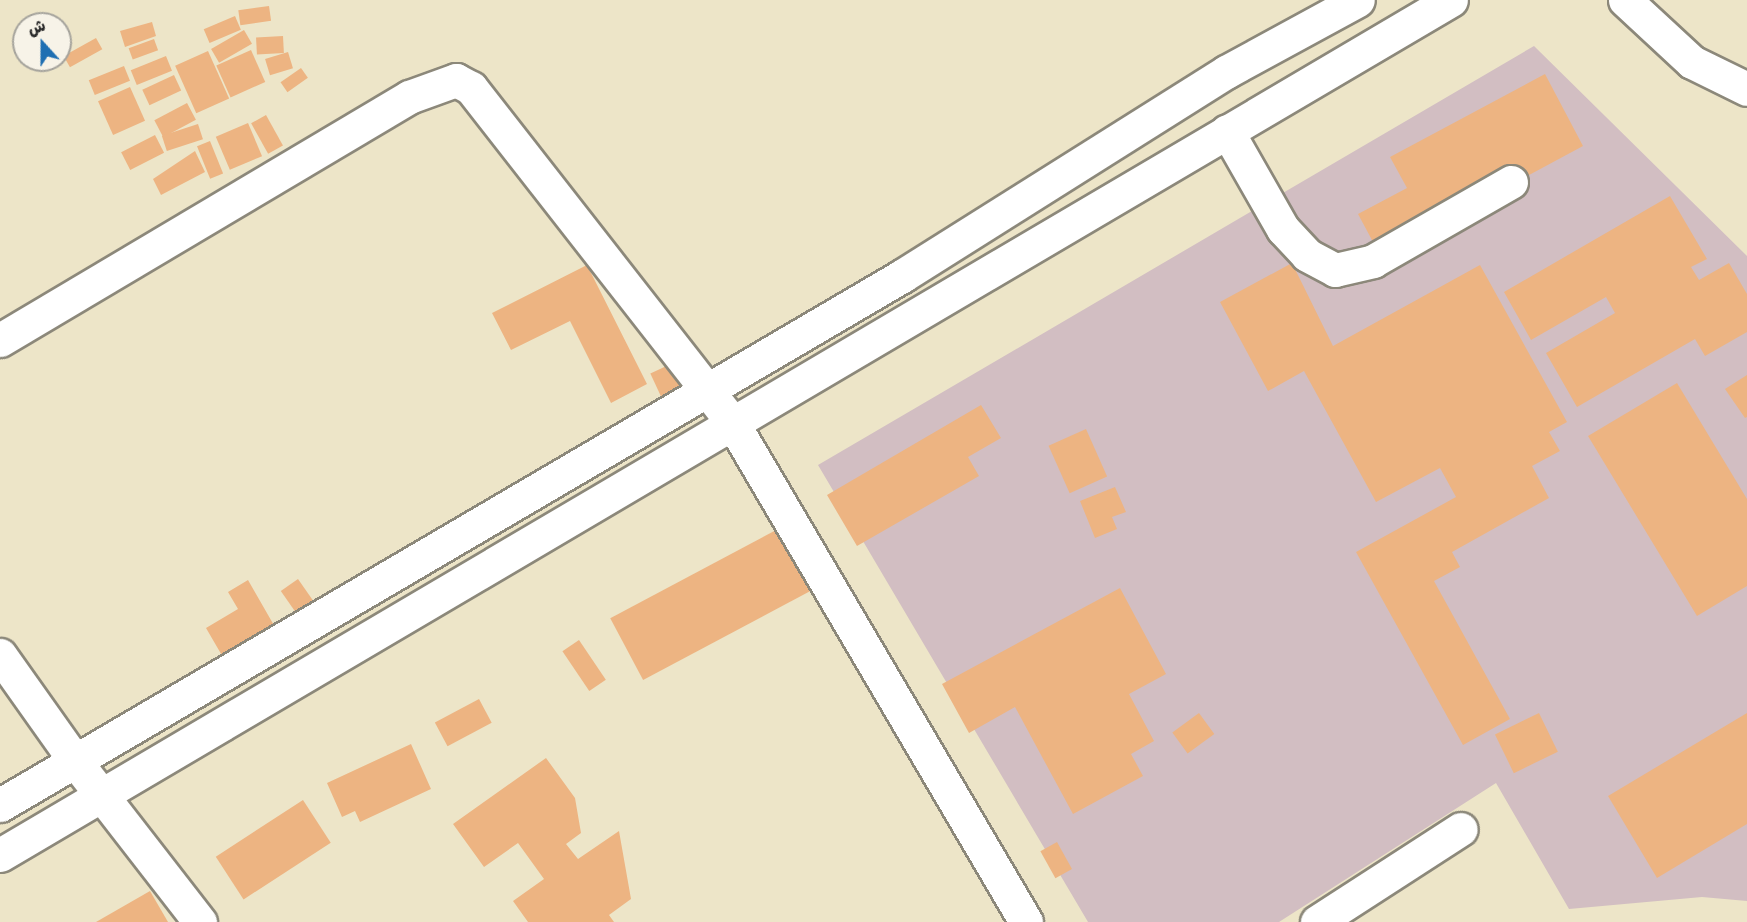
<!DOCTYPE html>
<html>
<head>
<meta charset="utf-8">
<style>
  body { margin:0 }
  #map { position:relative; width:1747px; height:922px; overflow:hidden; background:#ede5c8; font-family:"Patrick Hand","Playpen Sans Arabic",sans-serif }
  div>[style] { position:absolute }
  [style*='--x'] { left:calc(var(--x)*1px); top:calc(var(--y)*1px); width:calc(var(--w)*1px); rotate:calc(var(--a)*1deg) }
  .industrial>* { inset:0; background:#d2bec2 }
  .building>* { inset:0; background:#edb482; transform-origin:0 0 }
  .roads { filter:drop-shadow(2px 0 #8c887a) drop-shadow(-2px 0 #8c887a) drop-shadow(0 2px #8c887a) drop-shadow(0 -2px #8c887a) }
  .minor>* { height:33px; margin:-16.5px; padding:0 16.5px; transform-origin:16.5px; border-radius:16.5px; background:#fff }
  span { translate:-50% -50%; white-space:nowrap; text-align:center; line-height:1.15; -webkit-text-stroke:4.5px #f7f3e8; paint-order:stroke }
  .north { position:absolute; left:12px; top:12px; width:60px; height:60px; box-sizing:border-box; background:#f7f3e8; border:2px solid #a5a39c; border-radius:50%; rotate:339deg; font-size:16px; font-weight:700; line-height:24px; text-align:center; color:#2b2b2b }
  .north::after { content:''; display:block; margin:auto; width:21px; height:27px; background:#1f6fb2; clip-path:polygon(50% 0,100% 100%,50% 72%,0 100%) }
</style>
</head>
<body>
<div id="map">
  <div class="industrial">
    <i style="clip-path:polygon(1534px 46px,1747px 256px,1747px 901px,1702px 897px,1569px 909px,1496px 783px,1279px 922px,1088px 922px,818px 465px)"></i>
  </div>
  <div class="building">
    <i style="left:269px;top:6px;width:15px;height:31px;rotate:82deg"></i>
    <i style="left:235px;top:16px;width:15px;height:34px;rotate:67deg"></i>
    <i style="clip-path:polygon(152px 22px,156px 36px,125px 47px,120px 31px)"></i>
    <i style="left:244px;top:30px;width:16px;height:38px;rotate:60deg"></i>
    <i style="left:283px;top:36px;width:17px;height:27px;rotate:87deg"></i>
    <i style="left:96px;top:38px;width:13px;height:37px;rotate:61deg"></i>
    <i style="left:154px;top:39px;width:12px;height:27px;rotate:70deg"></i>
    <i style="left:251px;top:50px;width:35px;height:38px;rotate:66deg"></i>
    <i style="left:208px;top:51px;width:52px;height:36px;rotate:66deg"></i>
    <i style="left:288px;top:52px;width:17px;height:24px;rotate:73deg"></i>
    <i style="left:166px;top:56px;width:16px;height:38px;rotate:68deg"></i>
    <i style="left:124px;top:66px;width:16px;height:38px;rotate:68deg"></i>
    <i style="left:301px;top:68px;width:12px;height:25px;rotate:55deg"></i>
    <i style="clip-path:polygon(1545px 74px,1583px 146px,1380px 255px,1358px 214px,1407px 188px,1390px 157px)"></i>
    <i style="left:174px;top:75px;width:17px;height:35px;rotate:65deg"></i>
    <i style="left:130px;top:87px;width:37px;height:35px;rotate:66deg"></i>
    <i style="left:187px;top:103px;width:19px;height:37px;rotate:62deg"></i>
    <i style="left:266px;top:115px;width:35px;height:17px;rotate:61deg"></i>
    <i style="left:248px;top:123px;width:36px;height:35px;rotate:67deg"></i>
    <i style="left:198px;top:124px;width:16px;height:38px;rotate:72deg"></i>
    <i style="left:155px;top:135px;width:20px;height:38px;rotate:63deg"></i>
    <i style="left:210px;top:141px;width:35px;height:14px;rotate:68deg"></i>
    <i style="clip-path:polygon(195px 151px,205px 172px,161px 195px,153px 179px)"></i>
    <i style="clip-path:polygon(1670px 196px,1707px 259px,1691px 267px,1699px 280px,1729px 263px,1747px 294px,1747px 332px,1705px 356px,1695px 339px,1577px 407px,1546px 353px,1615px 313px,1606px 297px,1531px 340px,1504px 292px)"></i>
    <i style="clip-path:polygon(1292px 263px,1333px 346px,1480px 265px,1567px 422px,1549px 432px,1560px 451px,1532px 466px,1549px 498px,1452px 552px,1460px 567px,1434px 581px,1510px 719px,1463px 745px,1356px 552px,1456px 497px,1440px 468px,1376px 502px,1304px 371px,1268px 391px,1220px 302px)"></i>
    <i style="clip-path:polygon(587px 265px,647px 384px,611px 403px,570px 321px,511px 350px,492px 313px)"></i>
    <i style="left:673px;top:363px;width:44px;height:25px;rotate:65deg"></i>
    <i style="clip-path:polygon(1747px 375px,1747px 417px,1745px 418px,1725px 389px)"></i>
    <i style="clip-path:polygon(1677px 383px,1747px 499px,1747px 586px,1697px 616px,1588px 436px)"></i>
    <i style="clip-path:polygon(981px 405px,1001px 438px,968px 457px,979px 476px,857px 546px,827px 495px)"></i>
    <i style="left:1086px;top:429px;width:52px;height:41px;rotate:66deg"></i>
    <i style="clip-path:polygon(1115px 487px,1126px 512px,1112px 517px,1117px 529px,1095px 538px,1080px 501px)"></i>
    <i style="left:778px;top:529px;width:70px;height:190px;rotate:62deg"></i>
    <i style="left:298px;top:579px;width:42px;height:21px;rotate:55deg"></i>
    <i style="clip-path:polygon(248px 580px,283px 641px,231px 671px,206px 628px,238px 609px,228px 592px)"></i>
    <i style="clip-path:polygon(1120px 588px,1166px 674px,1129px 694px,1154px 741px,1131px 754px,1143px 776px,1073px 814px,1015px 707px,969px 733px,942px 684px)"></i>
    <i style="left:579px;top:640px;width:48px;height:20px;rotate:56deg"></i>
    <i style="left:479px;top:699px;width:27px;height:50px;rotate:62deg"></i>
    <i style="left:1199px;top:713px;width:26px;height:33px;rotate:54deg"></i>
    <i style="left:1539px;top:713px;width:43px;height:49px;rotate:64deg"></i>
    <i style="clip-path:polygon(1747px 713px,1747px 824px,1657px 878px,1608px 796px)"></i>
    <i style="clip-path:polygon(411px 744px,431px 789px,360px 822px,355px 811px,342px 817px,327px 783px)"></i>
    <i style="clip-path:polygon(546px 758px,575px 798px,581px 833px,566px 844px,578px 859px,619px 831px,631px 899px,609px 915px,614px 922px,528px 922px,513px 901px,544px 879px,518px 843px,484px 867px,453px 824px)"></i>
    <i style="left:303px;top:800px;width:51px;height:104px;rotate:57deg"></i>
    <i style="left:1057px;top:842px;width:31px;height:19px;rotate:61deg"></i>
    <i style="clip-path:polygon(150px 891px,168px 922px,96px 922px)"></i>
  </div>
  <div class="roads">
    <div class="minor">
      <i style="--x:1625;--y:0;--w:91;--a:42.8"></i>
      <i style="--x:1692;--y:62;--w:61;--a:26.1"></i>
      <i style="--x:1227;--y:131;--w:113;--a:60.3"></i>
      <i style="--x:1283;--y:229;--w:35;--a:47"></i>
      <i style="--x:1307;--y:255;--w:32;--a:28"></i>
      <i style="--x:1335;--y:270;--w:39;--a:-13"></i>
      <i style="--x:1373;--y:261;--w:159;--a:-29.8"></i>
      <i style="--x:0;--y:340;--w:476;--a:-30.7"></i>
      <i style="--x:409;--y:97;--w:50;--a:-19.9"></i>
      <i style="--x:456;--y:80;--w:17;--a:28"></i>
      <i style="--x:471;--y:88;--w:424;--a:52"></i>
      <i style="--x:732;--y:422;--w:580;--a:59.54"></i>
      <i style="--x:0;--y:655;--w:130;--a:54.7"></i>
      <i style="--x:75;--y:761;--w:204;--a:52.2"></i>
      <i style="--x:0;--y:805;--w:1046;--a:-30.39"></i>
      <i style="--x:902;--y:276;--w:383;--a:-32.2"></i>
      <i style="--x:1226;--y:72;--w:150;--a:-28.6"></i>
      <i style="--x:0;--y:855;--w:1684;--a:-30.51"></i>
      <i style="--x:1317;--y:922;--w:171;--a:-32.9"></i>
    </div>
  </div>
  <div class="north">ش</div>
</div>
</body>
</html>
